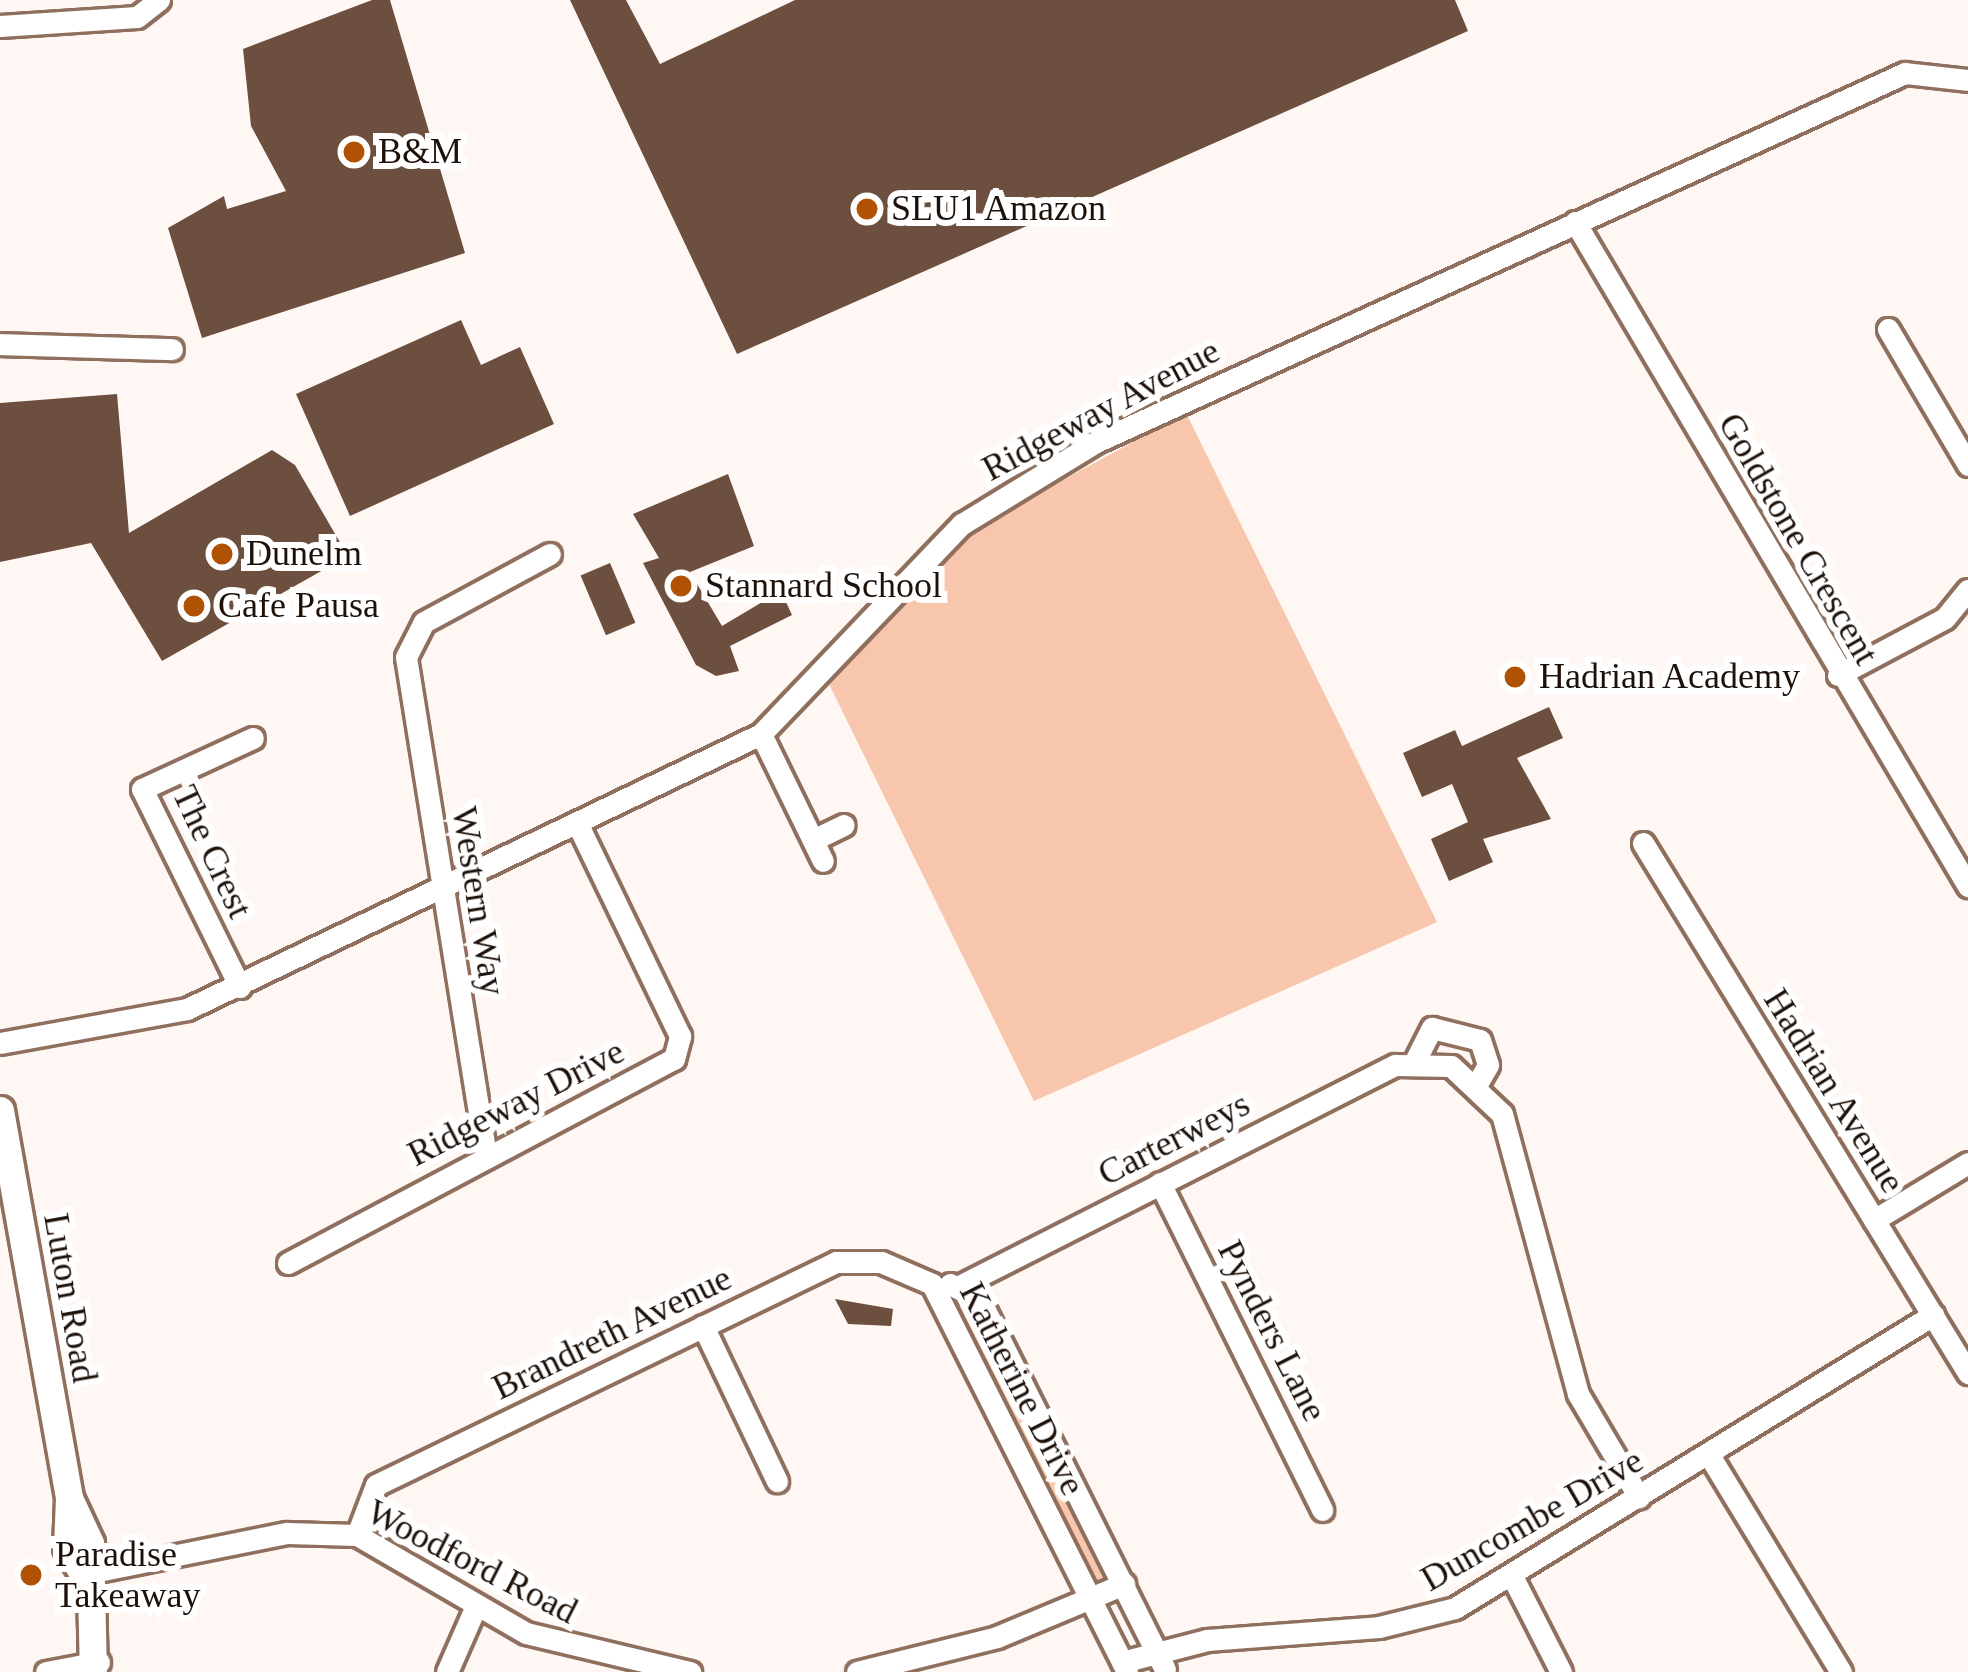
<!DOCTYPE html>
<html>
<head>
<meta charset="utf-8">
<style>
  body { margin:0 }
  #map { position:relative; width:1968px; height:1672px; overflow:hidden; background:#fff7f3; font-family:"Times New Roman",serif }
  div>[style] { position:absolute }
  [style*='--x'] { left:calc(var(--x)*1px); top:calc(var(--y)*1px); width:calc(var(--w)*1px); rotate:calc(var(--a)*1deg) }
  .green>* { inset:0; background:#f8c6ac; transform-origin:0 0 }
  .building>* { inset:0; background:#6d4f3f; transform-origin:0 0 }
  .roads { filter:drop-shadow(3px 0 #8f6f5d) drop-shadow(-3px 0 #8f6f5d) drop-shadow(0 3px #8f6f5d) drop-shadow(0 -3px #8f6f5d) }
  .minor>* { height:21px; margin:-10.5px; padding:0 10.5px; transform-origin:10.5px; border-radius:10.5px; background:#fff }
  .major>* { height:27px; margin:-13.5px; padding:0 13.5px; transform-origin:13.5px; border-radius:13.5px; background:#fff }
  .dots>* { width:33px; height:33px; translate:-50% -50%; box-sizing:border-box; border:6px solid #fff; border-radius:50% }
  span { translate:-50% -50%; white-space:nowrap; text-align:center; line-height:1.15; -webkit-text-stroke:12px #fff; paint-order:stroke }
  .poi-label { font-size:36px; color:#1d110a }
  .left { translate:0 -50%; text-align:left }
  .street-label { font-size:36px; color:#1d110a }
</style>
</head>
<body>
<div id="map">
  <div class="green">
    <i style="clip-path:polygon(1186px 413px,1437px 922px,1034px 1101px,828px 682px,887px 604px,959px 537px)"></i>
    <i style="left:967px;top:1293px;width:318px;height:17px;rotate:64deg"></i>
  </div>
  <div class="building">
    <i style="clip-path:polygon(372px 0,390px 0,465px 253px,202px 338px,168px 228px,224px 196px,227px 209px,286px 191px,251px 126px,243px 49px)"></i>
    <i style="clip-path:polygon(570px 0,626px 0,660px 64px,795px 0,1455px 0,1468px 31px,737px 354px)"></i>
    <i style="clip-path:polygon(461px 320px,481px 365px,520px 347px,554px 424px,350px 516px,296px 394px)"></i>
    <i style="clip-path:polygon(117px 394px,129px 533px,272px 450px,295px 465px,348px 556px,162px 661px,91px 543px,0 562px,0 403px)"></i>
    <i style="clip-path:polygon(728px 474px,754px 546px,690px 572px,722px 626px,781px 591px,792px 615px,730px 646px,739px 671px,716px 676px,696px 665px,643px 563px,659px 558px,633px 514px)"></i>
    <i style="left:610px;top:563px;width:65px;height:32px;rotate:67deg"></i>
    <i style="clip-path:polygon(1549px 707px,1563px 738px,1517px 758px,1551px 819px,1483px 839px,1493px 862px,1449px 881px,1431px 839px,1468px 822px,1452px 784px,1422px 797px,1403px 753px,1455px 730px,1462px 746px)"></i>
    <i style="clip-path:polygon(835px 1299px,893px 1309px,891px 1326px,848px 1324px)"></i>
  </div>
  <div class="roads">
    <div class="minor">
      <i style="--x:0;--y:26;--w:137;--a:-3.8"></i>
      <i style="--x:137;--y:17;--w:28;--a:-38"></i>
      <i style="--x:1575;--y:222;--w:772;--a:59.38"></i>
      <i style="--x:1888;--y:329;--w:158;--a:59.5"></i>
      <i style="--x:0;--y:344;--w:172;--a:1.7"></i>
      <i style="--x:1838;--y:675;--w:121;--a:-28"></i>
      <i style="--x:1945;--y:618;--w:36;--a:-51"></i>
      <i style="--x:761;--y:734;--w:141;--a:64"></i>
      <i style="--x:813;--y:840;--w:34;--a:-26"></i>
      <i style="--x:1643;--y:843;--w:622;--a:58.48"></i>
      <i style="--x:240;--y:987;--w:221;--a:-116.3"></i>
      <i style="--x:142;--y:789;--w:122;--a:-24.7"></i>
      <i style="--x:0;--y:1043;--w:190;--a:-10.3"></i>
      <i style="--x:187;--y:1009;--w:636;--a:-25.6"></i>
      <i style="--x:761;--y:734;--w:291;--a:-46.3"></i>
      <i style="--x:962;--y:524;--w:157;--a:-31.5"></i>
      <i style="--x:1096;--y:442;--w:889;--a:-24.52"></i>
      <i style="--x:1905;--y:73;--w:63;--a:6.3"></i>
      <i style="--x:1416;--y:1059;--w:35;--a:-63"></i>
      <i style="--x:1432;--y:1028;--w:49;--a:14"></i>
      <i style="--x:1480;--y:1040;--w:26;--a:72"></i>
      <i style="--x:1488;--y:1065;--w:20;--a:120"></i>
      <i style="--x:486;--y:1156;--w:505;--a:-99.11"></i>
      <i style="--x:406;--y:657;--w:39;--a:-63"></i>
      <i style="--x:424;--y:622;--w:143;--a:-28.4"></i>
      <i style="--x:1160;--y:1183;--w:365;--a:63.6"></i>
      <i style="--x:1874;--y:1220;--w:110;--a:-31.2"></i>
      <i style="--x:288;--y:1263;--w:437;--a:-27.9"></i>
      <i style="--x:674;--y:1059;--w:24;--a:-75"></i>
      <i style="--x:680;--y:1036;--w:237;--a:-115.8"></i>
      <i style="--x:932;--y:1284;--w:434;--a:63.3"></i>
      <i style="--x:950;--y:1284;--w:34;--a:28"></i>
      <i style="--x:980;--y:1300;--w:413;--a:63.4"></i>
      <i style="--x:963;--y:1284;--w:484;--a:-26.9"></i>
      <i style="--x:1395;--y:1065;--w:56;--a:1"></i>
      <i style="--x:1451;--y:1066;--w:70;--a:43.3"></i>
      <i style="--x:1502;--y:1114;--w:290;--a:74.8"></i>
      <i style="--x:1578;--y:1394;--w:120;--a:59.4"></i>
      <i style="--x:703;--y:1326;--w:172;--a:64.5"></i>
      <i style="--x:1709;--y:1455;--w:254;--a:58.7"></i>
      <i style="--x:357;--y:1535;--w:53;--a:-69.2"></i>
      <i style="--x:376;--y:1485;--w:511;--a:-25.86"></i>
      <i style="--x:836;--y:1262;--w:45;--a:0"></i>
      <i style="--x:881;--y:1262;--w:56;--a:23.3"></i>
      <i style="--x:83;--y:1574;--w:208;--a:-11.4"></i>
      <i style="--x:287;--y:1533;--w:70;--a:1.6"></i>
      <i style="--x:357;--y:1535;--w:195;--a:30.1"></i>
      <i style="--x:526;--y:1633;--w:169;--a:13.4"></i>
      <i style="--x:1512;--y:1576;--w:108;--a:63"></i>
      <i style="--x:1122;--y:1662;--w:88;--a:-14.5"></i>
      <i style="--x:1207;--y:1640;--w:172;--a:-4.3"></i>
      <i style="--x:1379;--y:1627;--w:78;--a:-14"></i>
      <i style="--x:1455;--y:1608;--w:561;--a:-31.51"></i>
      <i style="--x:46;--y:1672;--w:54;--a:-10.7"></i>
      <i style="--x:447;--y:1672;--w:72;--a:-66.3"></i>
      <i style="--x:857;--y:1672;--w:144;--a:-14"></i>
      <i style="--x:997;--y:1637;--w:138;--a:-22.7"></i>
    </div>
    <div class="major">
      <i style="--x:0;--y:1110;--w:394;--a:79.9"></i>
      <i style="--x:69;--y:1498;--w:49;--a:92.3"></i>
      <i style="--x:67;--y:1547;--w:31;--a:59"></i>
      <i style="--x:69;--y:1498;--w:50;--a:65"></i>
      <i style="--x:90;--y:1543;--w:129;--a:88.7"></i>
    </div>
  </div>
  <div class="dots">
    <i style="left:354px;top:152px;background:#b05103"></i>
    <i style="left:867px;top:209px;background:#b05103"></i>
    <i style="left:222px;top:554px;background:#b05103"></i>
    <i style="left:681px;top:586px;background:#b05103"></i>
    <i style="left:194px;top:606px;background:#b05103"></i>
    <i style="left:1515px;top:677px;background:#b05103"></i>
    <i style="left:31px;top:1575px;background:#b05103"></i>
  </div>
  <div class="poi-label">
    <span class="left" style="left:378px;top:152px">B&amp;M</span>
    <span class="left" style="left:891px;top:209px">SLU1 Amazon</span>
    <span class="left" style="left:246px;top:554px">Dunelm</span>
    <span class="left" style="left:705px;top:586px">Stannard School</span>
    <span class="left" style="left:218px;top:606px">Cafe Pausa</span>
    <span class="left" style="left:1539px;top:677px">Hadrian Academy</span>
    <span class="left" style="left:55px;top:1575px">Paradise<br>Takeaway</span>
  </div>
  <div class="street-label">
    <span style="left:1101px;top:410px;rotate:-28deg">Ridgeway Avenue</span>
    <span style="left:1798px;top:539px;rotate:60deg">Goldstone Crescent</span>
    <span style="left:212px;top:852px;rotate:65deg">The Crest</span>
    <span style="left:478px;top:901px;rotate:81deg">Western Way</span>
    <span style="left:1834px;top:1091px;rotate:58deg">Hadrian Avenue</span>
    <span style="left:516px;top:1103px;rotate:-27deg">Ridgeway Drive</span>
    <span style="left:1174px;top:1139px;rotate:-27deg">Carterweys</span>
    <span style="left:70px;top:1298px;rotate:80deg">Luton Road</span>
    <span style="left:1272px;top:1331px;rotate:63deg">Pynders Lane</span>
    <span style="left:612px;top:1333px;rotate:-26deg">Brandreth Avenue</span>
    <span style="left:1022px;top:1389px;rotate:63deg">Katherine Drive</span>
    <span style="left:1532px;top:1520px;rotate:-30deg">Duncombe Drive</span>
    <span style="left:472px;top:1562px;rotate:27deg">Woodford Road</span>
  </div>
</div>
</body>
</html>
